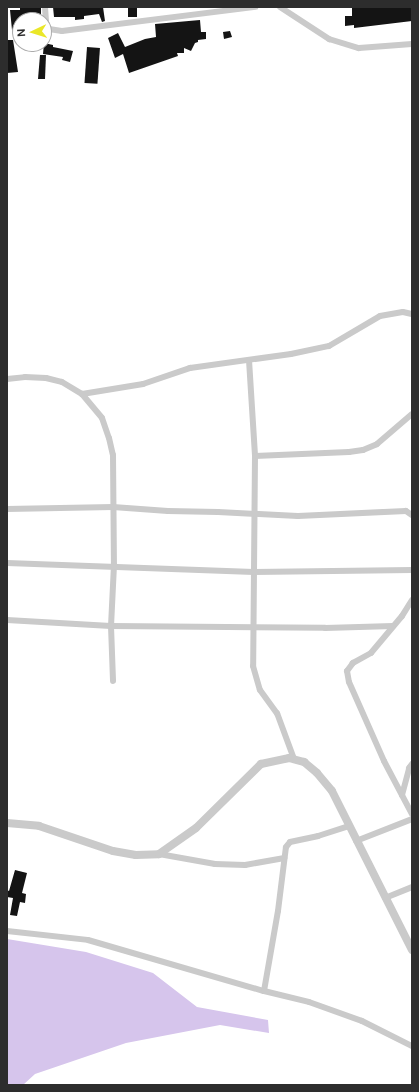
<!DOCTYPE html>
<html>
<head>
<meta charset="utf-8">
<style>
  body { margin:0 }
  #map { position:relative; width:419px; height:1092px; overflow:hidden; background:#fff; font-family:"DM Sans",sans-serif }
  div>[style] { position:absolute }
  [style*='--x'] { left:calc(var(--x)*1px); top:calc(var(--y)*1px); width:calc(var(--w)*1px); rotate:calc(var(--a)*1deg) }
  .water>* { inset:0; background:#d6c5ec }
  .building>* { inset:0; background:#141414; transform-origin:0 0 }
  .minor>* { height:6px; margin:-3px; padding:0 3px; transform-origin:3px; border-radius:3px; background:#cacaca }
  .tertiary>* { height:8px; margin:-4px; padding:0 4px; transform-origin:4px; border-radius:4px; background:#cacaca }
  span { translate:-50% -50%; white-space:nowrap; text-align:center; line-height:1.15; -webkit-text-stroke:4px #fff; paint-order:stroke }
  .frame { position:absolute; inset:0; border:8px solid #2d2d2d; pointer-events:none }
  .north { position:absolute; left:12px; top:12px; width:40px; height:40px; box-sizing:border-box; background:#fff; border:1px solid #ababab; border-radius:50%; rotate:266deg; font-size:11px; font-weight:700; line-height:16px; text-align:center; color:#2d2d2d }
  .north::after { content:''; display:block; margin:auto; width:14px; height:18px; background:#eae728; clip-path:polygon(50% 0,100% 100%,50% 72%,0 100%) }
</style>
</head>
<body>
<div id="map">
  <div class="water">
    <i style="clip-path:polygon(7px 939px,86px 952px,153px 973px,197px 1007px,268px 1020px,269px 1033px,220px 1025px,126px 1043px,35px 1074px,23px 1085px,7px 1085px)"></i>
  </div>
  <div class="building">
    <i style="clip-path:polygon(20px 7px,41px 7px,41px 20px,20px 20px,18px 22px,19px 30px,12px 30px,10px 10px,20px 10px)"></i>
    <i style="clip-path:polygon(53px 7px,103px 7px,105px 21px,102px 22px,99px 14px,84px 16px,84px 19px,75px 20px,75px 17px,54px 17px)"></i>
    <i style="left:128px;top:7px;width:9px;height:10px"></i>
    <i style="clip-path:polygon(363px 7px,412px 7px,412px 21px,354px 28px,354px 25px,345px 26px,345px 16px,352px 16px,352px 8px)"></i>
    <i style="clip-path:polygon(200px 20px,201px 32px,206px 32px,206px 39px,198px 40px,198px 42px,195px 43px,191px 51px,184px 48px,184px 53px,177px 53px,178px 56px,129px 73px,123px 54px,115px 58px,108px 38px,118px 33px,125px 47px,145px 39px,156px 37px,155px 24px)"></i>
    <i style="clip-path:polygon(230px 31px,232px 37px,224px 39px,223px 32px)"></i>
    <i style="clip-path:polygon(7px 40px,13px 40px,18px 72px,7px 73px)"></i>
    <i style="clip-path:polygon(44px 43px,53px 45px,53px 47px,73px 51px,70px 62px,62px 60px,63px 57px,43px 54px)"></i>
    <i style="left:87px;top:47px;width:13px;height:36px;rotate:4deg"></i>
    <i style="clip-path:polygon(40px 55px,46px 55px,45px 79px,38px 79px)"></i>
    <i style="clip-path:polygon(15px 870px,27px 873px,22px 893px,26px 894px,25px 903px,20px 902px,17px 916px,10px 915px,13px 898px,7px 897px,7px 890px,9px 891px)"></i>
  </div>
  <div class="minor">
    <i style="--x:45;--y:7;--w:16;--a:86"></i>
    <i style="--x:46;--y:23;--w:7;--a:63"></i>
    <i style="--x:49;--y:29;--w:13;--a:9"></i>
    <i style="--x:62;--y:31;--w:195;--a:-7.1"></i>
    <i style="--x:280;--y:7;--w:59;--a:33.1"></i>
    <i style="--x:329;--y:39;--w:31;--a:17"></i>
    <i style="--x:359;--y:48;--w:53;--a:-4.3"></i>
    <i style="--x:249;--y:360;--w:96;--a:86.4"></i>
    <i style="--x:255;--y:456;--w:210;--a:90.5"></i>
    <i style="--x:253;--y:666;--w:25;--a:74"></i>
    <i style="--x:260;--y:690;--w:29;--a:54"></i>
    <i style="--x:277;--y:713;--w:49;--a:69.7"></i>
    <i style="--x:7;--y:379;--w:18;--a:-6"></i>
    <i style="--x:25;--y:377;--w:21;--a:3"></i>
    <i style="--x:46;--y:378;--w:16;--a:14"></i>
    <i style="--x:62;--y:382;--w:23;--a:31"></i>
    <i style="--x:82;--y:394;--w:31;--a:50"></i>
    <i style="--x:102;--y:418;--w:21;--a:71"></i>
    <i style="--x:109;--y:438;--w:17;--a:77"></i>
    <i style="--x:113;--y:455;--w:110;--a:89.5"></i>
    <i style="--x:114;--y:565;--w:61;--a:92.8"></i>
    <i style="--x:111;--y:626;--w:55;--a:87.9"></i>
    <i style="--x:82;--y:394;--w:62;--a:-9.3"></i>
    <i style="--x:143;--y:384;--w:50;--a:-18.8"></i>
    <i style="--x:190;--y:368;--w:102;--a:-7.9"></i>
    <i style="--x:291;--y:354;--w:39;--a:-12"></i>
    <i style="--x:329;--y:346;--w:59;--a:-30.5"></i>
    <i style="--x:380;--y:316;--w:23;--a:-10"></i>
    <i style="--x:403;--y:312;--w:9;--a:13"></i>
    <i style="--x:255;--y:456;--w:94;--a:-2.4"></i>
    <i style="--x:349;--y:452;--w:14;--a:-8"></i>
    <i style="--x:363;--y:450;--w:15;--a:-23"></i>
    <i style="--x:377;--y:444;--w:46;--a:-40.6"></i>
    <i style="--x:7;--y:509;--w:106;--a:-1.1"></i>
    <i style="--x:113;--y:507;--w:55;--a:4.2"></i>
    <i style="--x:168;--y:511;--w:50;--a:1.1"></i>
    <i style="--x:218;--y:512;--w:80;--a:2.9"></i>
    <i style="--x:298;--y:516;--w:108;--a:-2.7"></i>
    <i style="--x:406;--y:511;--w:7;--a:34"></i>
    <i style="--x:7;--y:563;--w:247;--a:2.1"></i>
    <i style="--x:254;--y:572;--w:158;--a:-0.7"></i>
    <i style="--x:412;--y:600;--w:19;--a:122"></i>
    <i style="--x:402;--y:616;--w:48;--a:130"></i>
    <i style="--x:371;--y:653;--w:21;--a:151"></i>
    <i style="--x:353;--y:663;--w:10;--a:127"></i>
    <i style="--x:347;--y:671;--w:11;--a:80"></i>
    <i style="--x:349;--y:682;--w:86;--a:66.1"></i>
    <i style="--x:384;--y:761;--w:60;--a:62.2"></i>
    <i style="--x:7;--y:620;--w:104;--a:3.3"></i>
    <i style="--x:111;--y:626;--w:214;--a:0.5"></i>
    <i style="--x:325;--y:628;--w:68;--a:-1.7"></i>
    <i style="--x:402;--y:795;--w:28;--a:-75"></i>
    <i style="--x:409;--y:768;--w:5;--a:-53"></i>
    <i style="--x:356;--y:841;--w:60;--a:-21.4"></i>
    <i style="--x:159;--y:854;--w:57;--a:10.1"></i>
    <i style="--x:215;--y:864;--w:30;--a:2"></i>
    <i style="--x:245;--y:865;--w:40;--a:-10"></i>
    <i style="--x:385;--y:898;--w:29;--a:-22"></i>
    <i style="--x:7;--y:931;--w:81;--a:6.3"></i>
    <i style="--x:88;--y:940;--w:183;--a:16.2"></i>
    <i style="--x:264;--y:991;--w:46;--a:13.7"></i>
    <i style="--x:309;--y:1002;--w:56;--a:19.7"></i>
    <i style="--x:362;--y:1021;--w:56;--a:26.6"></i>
    <i style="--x:264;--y:991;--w:81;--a:-80.1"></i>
    <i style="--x:278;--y:911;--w:64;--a:-82.9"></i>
    <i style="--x:286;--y:847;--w:6;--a:-51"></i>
    <i style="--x:290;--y:842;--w:29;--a:-12"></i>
    <i style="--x:318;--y:836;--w:33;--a:-18"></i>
  </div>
  <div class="tertiary">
    <i style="--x:7;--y:823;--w:32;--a:5"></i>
    <i style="--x:39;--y:826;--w:78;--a:18.7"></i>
    <i style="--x:113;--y:851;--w:23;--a:10"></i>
    <i style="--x:136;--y:855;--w:23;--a:-2"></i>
    <i style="--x:159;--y:854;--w:45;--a:-35.1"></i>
    <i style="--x:196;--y:828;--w:91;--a:-44.6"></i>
    <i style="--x:261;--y:764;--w:29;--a:-12"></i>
    <i style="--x:289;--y:758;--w:16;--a:15"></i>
    <i style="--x:304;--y:762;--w:17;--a:40"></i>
    <i style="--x:317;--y:773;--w:23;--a:50"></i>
    <i style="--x:332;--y:791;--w:178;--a:63.3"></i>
  </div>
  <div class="frame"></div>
  <div class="north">N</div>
</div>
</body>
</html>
